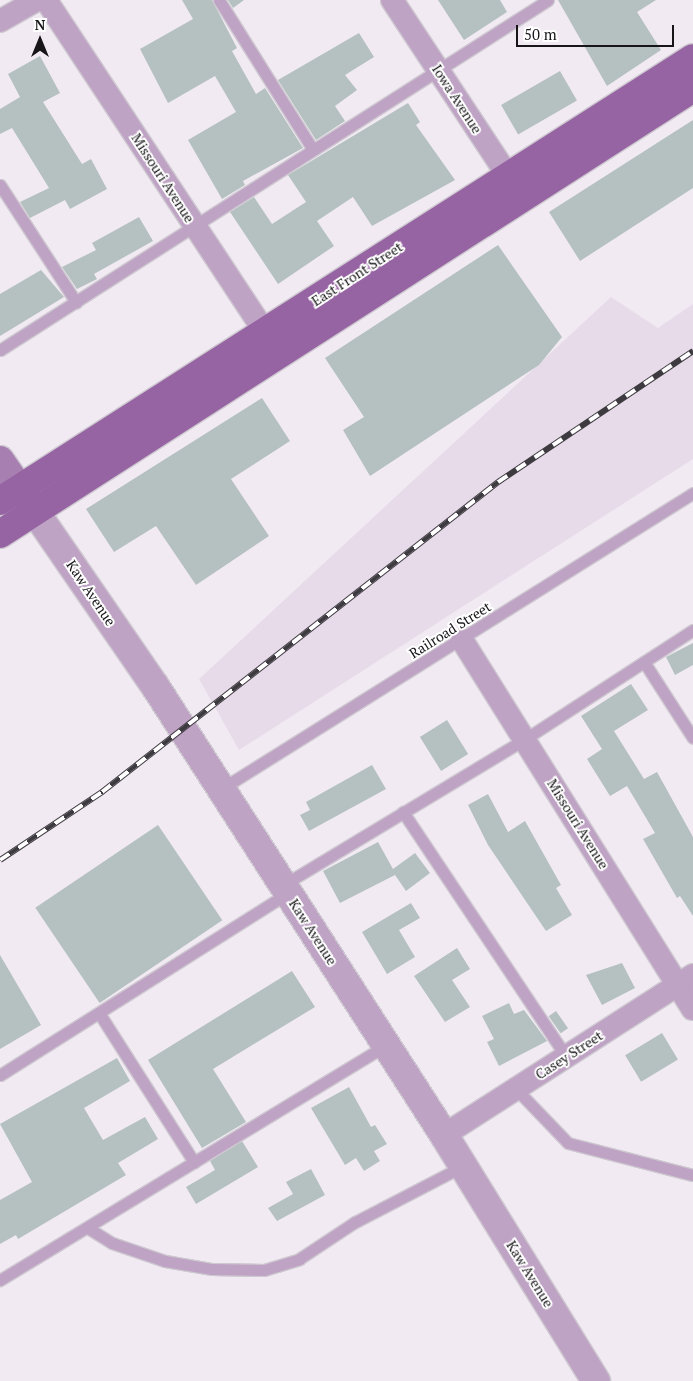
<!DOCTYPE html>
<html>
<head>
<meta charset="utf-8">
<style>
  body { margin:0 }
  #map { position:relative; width:693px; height:1381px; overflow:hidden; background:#f1eaf3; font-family:"PT Serif",serif }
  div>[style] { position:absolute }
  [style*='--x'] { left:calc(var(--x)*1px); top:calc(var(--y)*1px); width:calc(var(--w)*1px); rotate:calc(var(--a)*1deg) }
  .built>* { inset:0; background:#e7dbea }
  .building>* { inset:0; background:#b5c1c0; transform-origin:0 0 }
  .roads { filter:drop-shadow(1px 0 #cec8d0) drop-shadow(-1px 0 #cec8d0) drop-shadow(0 1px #cec8d0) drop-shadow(0 -1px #cec8d0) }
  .service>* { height:11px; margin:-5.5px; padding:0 5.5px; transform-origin:5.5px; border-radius:5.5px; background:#bfa3c5 }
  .minor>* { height:22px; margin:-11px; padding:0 11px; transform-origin:11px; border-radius:11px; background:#bfa3c5 }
  .tertiary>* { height:28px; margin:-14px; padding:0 14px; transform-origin:14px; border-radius:14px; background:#bfa3c5 }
  .secondary>* { height:28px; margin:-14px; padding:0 14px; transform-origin:14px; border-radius:14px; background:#a77fb1 }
  .primary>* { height:28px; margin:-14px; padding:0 14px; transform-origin:14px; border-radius:14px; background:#9664a2 }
  .rail>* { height:5.5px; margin-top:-2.75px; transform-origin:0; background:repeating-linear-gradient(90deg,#fff 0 11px,#3e3b40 0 22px); box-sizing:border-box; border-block:1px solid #3e3b40 }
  span { translate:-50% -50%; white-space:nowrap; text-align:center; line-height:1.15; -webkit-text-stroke:4px #fff; paint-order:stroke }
  .street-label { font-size:14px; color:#171518 }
  .north { position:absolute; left:15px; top:15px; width:50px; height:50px; -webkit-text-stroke:4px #fff; paint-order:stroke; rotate:0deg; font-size:14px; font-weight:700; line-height:20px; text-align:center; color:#171518 }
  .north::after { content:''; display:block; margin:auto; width:18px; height:22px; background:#171518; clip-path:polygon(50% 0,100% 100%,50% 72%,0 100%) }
  .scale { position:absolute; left:516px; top:25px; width:158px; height:22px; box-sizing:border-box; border:2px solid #171518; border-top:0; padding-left:6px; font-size:15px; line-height:18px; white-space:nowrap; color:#171518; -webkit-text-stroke:4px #fff; paint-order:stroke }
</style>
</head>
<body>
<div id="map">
  <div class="built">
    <i style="clip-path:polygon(611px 297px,658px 328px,693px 304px,693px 459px,239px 750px,199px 679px)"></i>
  </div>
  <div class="building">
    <i style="clip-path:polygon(182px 0,212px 0,237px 48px,232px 51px,256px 94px,265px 88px,303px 148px,243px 181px,245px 185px,222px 199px,188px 140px,236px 112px,215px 76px,168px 103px,140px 49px,193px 19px)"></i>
    <i style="clip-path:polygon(228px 0,244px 0,233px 8px)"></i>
    <i style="clip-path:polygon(438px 0,500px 0,507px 12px,464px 40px)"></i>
    <i style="clip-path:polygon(558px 0,656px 0,637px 12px,661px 50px,607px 86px)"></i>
    <i style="clip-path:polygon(359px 33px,374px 57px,345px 75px,357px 90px,335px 106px,345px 121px,316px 140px,278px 80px)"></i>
    <i style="clip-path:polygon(40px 56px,60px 93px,43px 102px,82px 164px,91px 159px,107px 189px,70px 209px,65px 200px,30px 218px,20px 202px,49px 188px,12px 128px,0 134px,0 109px,20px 97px,8px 74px)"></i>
    <i style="left:560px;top:71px;width:34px;height:68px;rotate:60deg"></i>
    <i style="clip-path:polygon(408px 103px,420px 122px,416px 125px,455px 180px,372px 226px,353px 197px,317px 221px,334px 246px,278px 284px,230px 212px,254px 197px,272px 224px,306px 202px,288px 175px)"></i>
    <i style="clip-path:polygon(693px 120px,693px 188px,580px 261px,549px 212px)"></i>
    <i style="clip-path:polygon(139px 217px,153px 241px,94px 274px,97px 279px,77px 289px,62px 267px,96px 250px,92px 243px)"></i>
    <i style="clip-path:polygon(498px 245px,562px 337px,539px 365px,370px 476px,343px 430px,364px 417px,325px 358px)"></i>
    <i style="clip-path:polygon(41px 270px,64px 297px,0 336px,0 294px)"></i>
    <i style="clip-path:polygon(262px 398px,290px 441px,231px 479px,269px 536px,196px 585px,156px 526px,114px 552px,86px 509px)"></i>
    <i style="clip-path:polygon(693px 643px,693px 665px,675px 675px,666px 657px)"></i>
    <i style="clip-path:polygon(631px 684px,648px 710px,614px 731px,644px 779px,657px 772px,693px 837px,693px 916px,680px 896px,677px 898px,643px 839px,655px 833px,627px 786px,610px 796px,587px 759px,602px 749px,581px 716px)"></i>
    <i style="left:447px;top:720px;width:40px;height:32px;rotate:58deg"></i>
    <i style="clip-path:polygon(372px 765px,386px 789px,309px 831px,300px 815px,310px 810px,306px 802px)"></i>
    <i style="clip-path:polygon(488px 794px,508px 832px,525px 821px,561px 885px,556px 888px,572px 915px,546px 931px,488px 845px,468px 805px)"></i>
    <i style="left:158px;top:825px;width:115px;height:148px;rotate:56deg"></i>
    <i style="clip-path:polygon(378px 842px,393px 869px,415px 853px,430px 873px,406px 891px,395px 875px,340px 903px,323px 871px)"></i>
    <i style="clip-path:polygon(411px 903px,420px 918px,399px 930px,415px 957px,387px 974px,362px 932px)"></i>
    <i style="clip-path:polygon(457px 948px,470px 969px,452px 980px,470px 1007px,445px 1022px,414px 976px)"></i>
    <i style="clip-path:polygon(0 955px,41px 1025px,0 1049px)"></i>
    <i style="clip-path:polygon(622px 963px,635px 988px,602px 1005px,586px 975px)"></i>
    <i style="clip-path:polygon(292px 971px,315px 1007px,213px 1069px,246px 1122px,202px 1148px,148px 1060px)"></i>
    <i style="clip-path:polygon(509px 1003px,514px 1014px,524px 1010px,547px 1041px,499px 1066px,487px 1042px,494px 1039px,482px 1016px)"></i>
    <i style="left:556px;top:1011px;width:21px;height:9px;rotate:55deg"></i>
    <i style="left:662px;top:1033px;width:31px;height:43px;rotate:59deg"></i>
    <i style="clip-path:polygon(117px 1058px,130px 1081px,84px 1108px,103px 1140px,145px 1117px,158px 1139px,118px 1163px,126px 1175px,18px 1239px,16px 1235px,0 1244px,0 1200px,32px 1182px,0 1124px)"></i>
    <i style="clip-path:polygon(349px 1087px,371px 1127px,375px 1125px,387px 1144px,374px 1151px,380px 1161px,364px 1171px,356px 1158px,345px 1165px,311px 1108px)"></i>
    <i style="clip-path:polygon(242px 1141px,258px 1167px,196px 1204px,186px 1187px,215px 1170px,210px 1161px)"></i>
    <i style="clip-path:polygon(311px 1169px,325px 1195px,277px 1221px,268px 1208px,293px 1194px,286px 1182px)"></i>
  </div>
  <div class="roads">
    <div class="service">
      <i style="--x:219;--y:0;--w:175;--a:57.9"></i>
      <i style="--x:0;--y:185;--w:140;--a:57"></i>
      <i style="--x:0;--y:350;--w:650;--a:-32.57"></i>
      <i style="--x:644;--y:662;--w:90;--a:57.2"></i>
      <i style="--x:221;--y:789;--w:557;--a:-32.09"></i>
      <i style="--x:403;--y:812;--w:293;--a:56.3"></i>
      <i style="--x:283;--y:885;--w:283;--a:-31.1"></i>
      <i style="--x:525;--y:739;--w:200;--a:-33"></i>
      <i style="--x:99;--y:1013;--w:177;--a:57.5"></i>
      <i style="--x:0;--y:1075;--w:341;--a:-32.3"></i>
      <i style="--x:516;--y:1089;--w:75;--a:46.1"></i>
      <i style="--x:568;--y:1143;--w:129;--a:14.4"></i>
      <i style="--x:88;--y:1228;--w:28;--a:32"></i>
      <i style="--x:112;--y:1243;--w:56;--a:18.8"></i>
      <i style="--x:165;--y:1261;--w:48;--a:9.7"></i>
      <i style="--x:212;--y:1269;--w:52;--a:1.1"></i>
      <i style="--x:264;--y:1270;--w:37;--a:-17"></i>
      <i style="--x:299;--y:1259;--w:67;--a:-33.5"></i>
      <i style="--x:355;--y:1222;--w:122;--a:-27.4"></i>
      <i style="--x:0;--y:1280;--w:452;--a:-31.3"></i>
    </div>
    <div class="minor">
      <i style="--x:46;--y:0;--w:414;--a:56.6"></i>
      <i style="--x:392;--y:0;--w:229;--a:56.6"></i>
      <i style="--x:0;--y:21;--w:43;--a:-29.6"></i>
      <i style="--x:462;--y:640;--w:435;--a:58"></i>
      <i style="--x:444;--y:1135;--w:296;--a:-32.7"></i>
    </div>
    <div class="tertiary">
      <i style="--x:36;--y:513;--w:210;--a:55.5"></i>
      <i style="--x:155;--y:686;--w:534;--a:57.23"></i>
      <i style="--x:444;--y:1135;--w:289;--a:58.3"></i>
    </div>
    <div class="secondary">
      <i style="--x:0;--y:460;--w:58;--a:55.5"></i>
    </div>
    <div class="primary">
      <i style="--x:0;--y:501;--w:822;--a:-32.59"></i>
      <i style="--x:0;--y:534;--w:824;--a:-32.76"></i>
    </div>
  </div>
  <div class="rail">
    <i style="--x:0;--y:860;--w:123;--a:-33.7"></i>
    <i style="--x:102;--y:792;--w:503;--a:-38.05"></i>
    <i style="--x:498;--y:482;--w:235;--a:-33.9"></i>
  </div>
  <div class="street-label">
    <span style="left:457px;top:99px;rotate:57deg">Iowa Avenue</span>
    <span style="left:163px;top:178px;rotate:57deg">Missouri Avenue</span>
    <span style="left:357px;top:274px;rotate:-33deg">East Front Street</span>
    <span style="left:91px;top:593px;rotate:56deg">Kaw Avenue</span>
    <span style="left:450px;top:630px;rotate:-32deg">Railroad Street</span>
    <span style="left:578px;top:824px;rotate:58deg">Missouri Avenue</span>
    <span style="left:313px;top:932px;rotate:57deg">Kaw Avenue</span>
    <span style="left:569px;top:1055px;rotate:-33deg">Casey Street</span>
    <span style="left:530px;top:1274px;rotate:58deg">Kaw Avenue</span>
  </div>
  <div class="north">N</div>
  <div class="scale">50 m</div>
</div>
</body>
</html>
